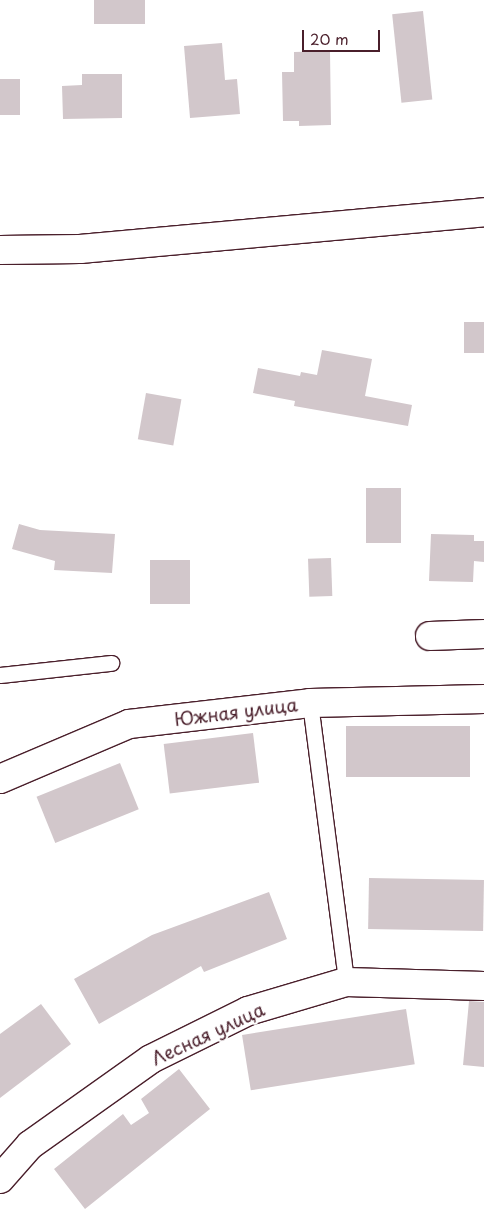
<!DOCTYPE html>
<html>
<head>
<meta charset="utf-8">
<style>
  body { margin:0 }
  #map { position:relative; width:484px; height:1226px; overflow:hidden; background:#fff; font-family:"Playpen Sans",sans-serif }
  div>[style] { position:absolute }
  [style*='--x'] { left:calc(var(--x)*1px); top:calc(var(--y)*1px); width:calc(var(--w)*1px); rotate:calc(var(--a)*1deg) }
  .building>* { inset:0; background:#d2c7cb; transform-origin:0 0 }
  .roads { filter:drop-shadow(1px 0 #4a1f2b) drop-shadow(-1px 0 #4a1f2b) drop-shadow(0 1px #4a1f2b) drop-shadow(0 -1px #4a1f2b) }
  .lane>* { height:15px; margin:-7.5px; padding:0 7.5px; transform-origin:7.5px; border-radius:7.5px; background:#fff }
  .street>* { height:28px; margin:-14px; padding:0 14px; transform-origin:14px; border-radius:14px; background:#fff }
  span { translate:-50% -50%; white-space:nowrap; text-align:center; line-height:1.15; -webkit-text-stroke:4.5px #fff; paint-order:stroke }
  .street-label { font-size:18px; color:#4a1f2b }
  .scale { position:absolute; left:302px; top:30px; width:78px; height:22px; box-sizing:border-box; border:2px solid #4a1f2b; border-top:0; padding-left:6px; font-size:15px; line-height:18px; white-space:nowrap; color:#4a1f2b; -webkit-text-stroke:4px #fff; paint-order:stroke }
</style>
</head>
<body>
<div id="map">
  <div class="building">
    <i style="left:94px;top:0;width:51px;height:24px"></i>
    <i style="left:423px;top:11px;width:89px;height:31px;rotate:84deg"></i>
    <i style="clip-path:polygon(222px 43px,225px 80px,237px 79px,240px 114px,190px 118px,184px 46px)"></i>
    <i style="clip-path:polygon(330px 51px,331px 125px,299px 126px,299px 121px,283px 121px,282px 72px,294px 72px,294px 52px)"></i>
    <i style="clip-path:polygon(82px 74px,122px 74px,122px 118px,63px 119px,62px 86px,82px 85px)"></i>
    <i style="left:0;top:79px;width:20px;height:36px"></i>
    <i style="left:464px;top:322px;width:20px;height:31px"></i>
    <i style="clip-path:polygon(322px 350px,372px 359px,365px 396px,412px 405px,408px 426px,294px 406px,295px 401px,253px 393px,258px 368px,300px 376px,301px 372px,317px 375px)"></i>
    <i style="left:146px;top:393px;width:36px;height:47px;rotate:10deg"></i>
    <i style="left:401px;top:488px;width:55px;height:35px;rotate:90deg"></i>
    <i style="clip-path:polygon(19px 524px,40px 530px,115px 534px,112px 573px,54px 570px,55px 561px,12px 549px)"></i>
    <i style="clip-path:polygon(431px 534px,474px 535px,474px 541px,484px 541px,484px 562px,474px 561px,473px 582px,429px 581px)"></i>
    <i style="left:331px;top:558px;width:38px;height:23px;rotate:88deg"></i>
    <i style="left:150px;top:560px;width:40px;height:44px"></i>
    <i style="left:346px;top:726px;width:124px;height:51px"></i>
    <i style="left:253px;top:733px;width:50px;height:90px;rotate:83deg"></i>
    <i style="left:120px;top:763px;width:50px;height:90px;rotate:68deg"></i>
    <i style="left:369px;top:878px;width:115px;height:51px;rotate:1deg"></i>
    <i style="clip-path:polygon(269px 892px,287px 939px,204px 972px,201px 966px,99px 1024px,74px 979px,152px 935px)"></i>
    <i style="clip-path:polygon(469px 1001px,484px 1002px,484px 1067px,463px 1065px)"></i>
    <i style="clip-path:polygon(41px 1004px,71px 1044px,0 1098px,0 1034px)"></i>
    <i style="left:406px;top:1009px;width:56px;height:166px;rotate:81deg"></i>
    <i style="clip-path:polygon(179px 1069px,210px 1109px,85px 1209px,54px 1169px,123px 1114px,131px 1125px,149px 1113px,141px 1099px)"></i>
  </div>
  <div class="roads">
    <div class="lane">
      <i style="--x:0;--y:675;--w:112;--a:-6.2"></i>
      <i style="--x:310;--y:703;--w:281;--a:82.6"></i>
    </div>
    <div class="street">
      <i style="--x:0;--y:250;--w:80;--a:-0.7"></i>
      <i style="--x:80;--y:249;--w:406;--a:-5.2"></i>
      <i style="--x:430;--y:636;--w:54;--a:-2.1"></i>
      <i style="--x:0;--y:779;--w:140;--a:-23.1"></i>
      <i style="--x:129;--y:724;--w:182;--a:-6.6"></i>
      <i style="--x:310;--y:703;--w:174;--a:-1.3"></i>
      <i style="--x:0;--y:1179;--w:45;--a:-48.6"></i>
      <i style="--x:30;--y:1145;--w:148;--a:-35.4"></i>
      <i style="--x:151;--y:1059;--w:108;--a:-26.3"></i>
      <i style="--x:248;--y:1011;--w:102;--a:-16.5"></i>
      <i style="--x:346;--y:982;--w:138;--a:1.7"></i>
    </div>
  </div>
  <div class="street-label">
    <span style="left:236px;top:712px;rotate:-7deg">Южная улица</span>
    <span style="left:208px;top:1034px;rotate:-25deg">Лесная улица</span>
  </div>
  <div class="scale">20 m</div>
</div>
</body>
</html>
